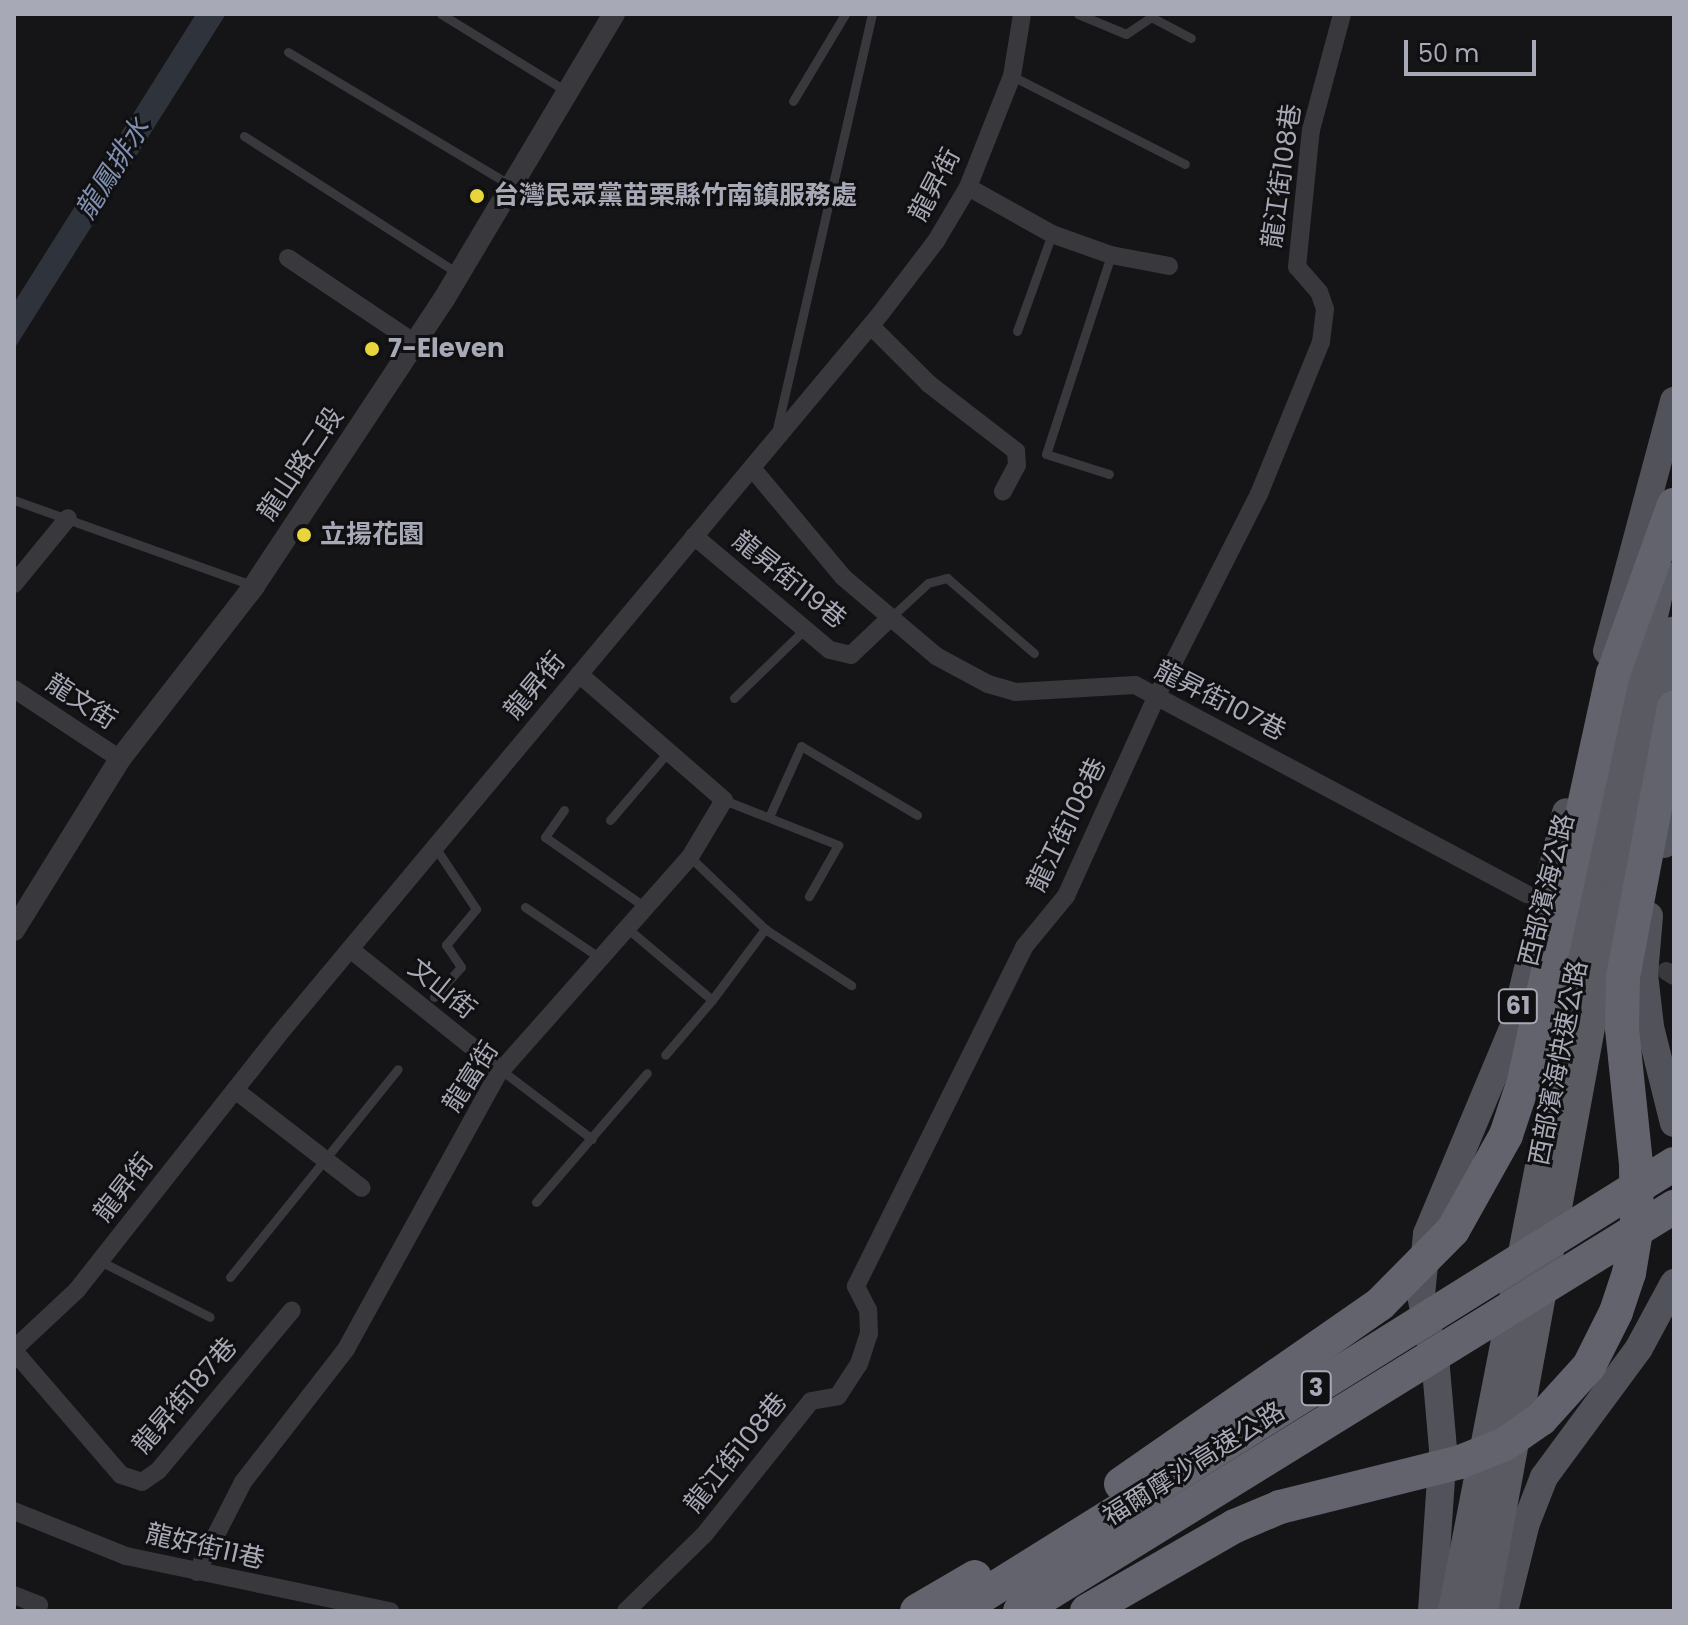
<!DOCTYPE html>
<html>
<head>
<meta charset="utf-8">
<style>
  body { margin:0 }
  #map { position:relative; width:1688px; height:1625px; overflow:hidden; background:#151517; font-family:Poppins,"Noto Sans TC",sans-serif }
  div>[style] { position:absolute }
  [style*='--x'] { left:calc(var(--x)*1px); top:calc(var(--y)*1px); width:calc(var(--w)*1px); rotate:calc(var(--a)*1deg) }
  .water>* { inset:0; background:#2e333c }
  .service>* { height:9px; margin:-4.5px; padding:0 4.5px; transform-origin:4.5px; border-radius:4.5px; background:#38383d }
  .minor>* { height:18px; margin:-9px; padding:0 9px; transform-origin:9px; border-radius:9px; background:#38383d }
  .tertiary>* { height:22px; margin:-11px; padding:0 11px; transform-origin:11px; border-radius:11px; background:#38383d }
  .primary>* { height:28px; margin:-14px; padding:0 14px; transform-origin:14px; border-radius:14px; background:#52525a }
  .trunk>* { height:30px; margin:-15px; padding:0 15px; transform-origin:15px; border-radius:15px; background:#5a5a63 }
  .motorway>* { height:34px; margin:-17px; padding:0 17px; transform-origin:17px; border-radius:17px; background:#62636c }
  .motorway-bridge>* { height:34px; margin:-17px; padding:0 17px; transform-origin:17px; border-radius:17px; background:#62636c }
  .dots>* { width:22px; height:22px; translate:-50% -50%; box-sizing:border-box; border:4px solid #101012; border-radius:50% }
  span { translate:-50% -50%; white-space:nowrap; text-align:center; line-height:1.15; -webkit-text-stroke:6px #101012; paint-order:stroke }
  .shield-label span { padding:2px 6px; background:#101012; border:2px solid; border-radius:6px; -webkit-text-stroke-width:0 }
  .shield-label { font-size:24px; color:#a8a9b6; font-weight:700 }
  .street-label { font-size:26px; color:#a8a9b6 }
  .poi-label { font-size:26px; color:#a8a9b6; font-weight:700 }
  .left { translate:0 -50%; text-align:left }
  .water-label { font-size:28px; color:#808fb0; font-style:italic }
  .frame { position:absolute; inset:0; border:16px solid #a8a9b6; pointer-events:none }
  .scale { position:absolute; left:1404px; top:40px; width:132px; height:36px; box-sizing:border-box; border:4px solid #a8a9b6; border-top:0; padding-left:10px; font-size:24px; line-height:28px; white-space:nowrap; color:#a8a9b6; -webkit-text-stroke:6px #101012; paint-order:stroke }
</style>
</head>
<body>
<div id="map">
  <div class="water">
    <i style="clip-path:polygon(196px 14px,226px 14px,14px 349px,14px 303px)"></i>
  </div>
  <div class="service">
    <i style="--x:441;--y:14;--w:149;--a:31.6"></i>
    <i style="--x:1078;--y:14;--w:52;--a:22.6"></i>
    <i style="--x:1126;--y:34;--w:30;--a:-34"></i>
    <i style="--x:1151;--y:17;--w:45;--a:27.7"></i>
    <i style="--x:288;--y:52;--w:261;--a:30.9"></i>
    <i style="--x:1012;--y:76;--w:194;--a:27"></i>
    <i style="--x:793;--y:101;--w:101;--a:-59.1"></i>
    <i style="--x:244;--y:136;--w:255;--a:32.7"></i>
    <i style="--x:1017;--y:331;--w:103;--a:-70.2"></i>
    <i style="--x:776;--y:433;--w:430;--a:-77.1"></i>
    <i style="--x:1109;--y:474;--w:66;--a:-162.4"></i>
    <i style="--x:1046;--y:454;--w:209;--a:-71.9"></i>
    <i style="--x:14;--y:500;--w:253;--a:19.7"></i>
    <i style="--x:889;--y:619;--w:53;--a:-42.7"></i>
    <i style="--x:928;--y:583;--w:20;--a:-15"></i>
    <i style="--x:947;--y:578;--w:115;--a:40.8"></i>
    <i style="--x:734;--y:698;--w:99;--a:-44.2"></i>
    <i style="--x:724;--y:800;--w:123;--a:21.5"></i>
    <i style="--x:838;--y:845;--w:59;--a:119.6"></i>
    <i style="--x:564;--y:810;--w:33;--a:125"></i>
    <i style="--x:545;--y:837;--w:122;--a:35"></i>
    <i style="--x:769;--y:817;--w:78;--a:-65.7"></i>
    <i style="--x:801;--y:746;--w:135;--a:30.7"></i>
    <i style="--x:610;--y:820;--w:91;--a:-49.5"></i>
    <i style="--x:690;--y:857;--w:104;--a:43.8"></i>
    <i style="--x:765;--y:929;--w:103;--a:33.1"></i>
    <i style="--x:525;--y:907;--w:91;--a:34.2"></i>
    <i style="--x:627;--y:928;--w:111;--a:40.3"></i>
    <i style="--x:712;--y:1000;--w:72;--a:130.5"></i>
    <i style="--x:434;--y:997;--w:40;--a:-48"></i>
    <i style="--x:461;--y:967;--w:27;--a:-124"></i>
    <i style="--x:446;--y:945;--w:47;--a:-50.2"></i>
    <i style="--x:476;--y:909;--w:74;--a:-123.5"></i>
    <i style="--x:712;--y:1000;--w:89;--a:-53.3"></i>
    <i style="--x:501;--y:1070;--w:114;--a:37.2"></i>
    <i style="--x:536;--y:1202;--w:170;--a:-49.3"></i>
    <i style="--x:100;--y:1261;--w:123;--a:27"></i>
    <i style="--x:230;--y:1277;--w:267;--a:-51.1"></i>
  </div>
  <div class="minor">
    <i style="--x:968;--y:187;--w:96;--a:29.2"></i>
    <i style="--x:1052;--y:234;--w:63;--a:19.6"></i>
    <i style="--x:1111;--y:255;--w:59;--a:10.7"></i>
    <i style="--x:288;--y:258;--w:153;--a:33.8"></i>
    <i style="--x:871;--y:326;--w:82;--a:45"></i>
    <i style="--x:929;--y:384;--w:110;--a:37.6"></i>
    <i style="--x:1016;--y:451;--w:14;--a:86"></i>
    <i style="--x:1017;--y:465;--w:30;--a:118"></i>
    <i style="--x:752;--y:468;--w:142;--a:50.1"></i>
    <i style="--x:843;--y:577;--w:122;--a:40.3"></i>
    <i style="--x:936;--y:656;--w:59;--a:28.3"></i>
    <i style="--x:988;--y:684;--w:29;--a:16"></i>
    <i style="--x:1016;--y:692;--w:119;--a:-3.4"></i>
    <i style="--x:1135;--y:685;--w:444;--a:28.1"></i>
    <i style="--x:694;--y:536;--w:177;--a:40"></i>
    <i style="--x:830;--y:650;--w:22;--a:13"></i>
    <i style="--x:851;--y:655;--w:52;--a:-43.5"></i>
    <i style="--x:14;--y:584;--w:85;--a:-50.7"></i>
    <i style="--x:14;--y:689;--w:127;--a:33.4"></i>
    <i style="--x:350;--y:949;--w:193;--a:38.7"></i>
    <i style="--x:1666;--y:971;--w:9;--a:32"></i>
    <i style="--x:235;--y:1090;--w:160;--a:37.7"></i>
    <i style="--x:14;--y:1349;--w:86;--a:-43.1"></i>
    <i style="--x:77;--y:1290;--w:326;--a:-51.7"></i>
    <i style="--x:279;--y:1034;--w:939;--a:-50.14"></i>
    <i style="--x:881;--y:313;--w:91;--a:-52.6"></i>
    <i style="--x:936;--y:241;--w:63;--a:-59.3"></i>
    <i style="--x:968;--y:187;--w:119;--a:-68.4"></i>
    <i style="--x:1012;--y:76;--w:63;--a:-80.8"></i>
    <i style="--x:14;--y:1351;--w:164;--a:49.2"></i>
    <i style="--x:121;--y:1475;--w:22;--a:18"></i>
    <i style="--x:142;--y:1482;--w:19;--a:-35"></i>
    <i style="--x:158;--y:1471;--w:209;--a:-50.2"></i>
    <i style="--x:14;--y:1511;--w:121;--a:21.9"></i>
    <i style="--x:126;--y:1556;--w:270;--a:11.8"></i>
    <i style="--x:197;--y:1572;--w:101;--a:-62.9"></i>
    <i style="--x:243;--y:1482;--w:168;--a:-52.2"></i>
    <i style="--x:346;--y:1349;--w:314;--a:-61.1"></i>
    <i style="--x:498;--y:1074;--w:290;--a:-48.5"></i>
    <i style="--x:690;--y:857;--w:66;--a:-59.2"></i>
    <i style="--x:724;--y:800;--w:192;--a:-139"></i>
    <i style="--x:14;--y:1595;--w:27;--a:22"></i>
    <i style="--x:39;--y:1605;--w:7;--a:117"></i>
    <i style="--x:626;--y:1611;--w:109;--a:-44.3"></i>
    <i style="--x:704;--y:1535;--w:171;--a:-51.4"></i>
    <i style="--x:811;--y:1401;--w:27;--a:-10"></i>
    <i style="--x:838;--y:1396;--w:38;--a:-57"></i>
    <i style="--x:859;--y:1364;--w:32;--a:-72"></i>
    <i style="--x:869;--y:1334;--w:24;--a:-92"></i>
    <i style="--x:868;--y:1310;--w:27;--a:-117"></i>
    <i style="--x:856;--y:1286;--w:378;--a:-63.6"></i>
    <i style="--x:1024;--y:947;--w:66;--a:-50.5"></i>
    <i style="--x:1066;--y:896;--w:221;--a:-65.6"></i>
    <i style="--x:1157;--y:695;--w:225;--a:-63.1"></i>
    <i style="--x:1259;--y:494;--w:164;--a:-67.8"></i>
    <i style="--x:1321;--y:342;--w:33;--a:-83"></i>
    <i style="--x:1325;--y:309;--w:18;--a:-109"></i>
    <i style="--x:1319;--y:292;--w:33;--a:-131"></i>
    <i style="--x:1297;--y:267;--w:138;--a:-84.2"></i>
    <i style="--x:1311;--y:130;--w:120;--a:-75"></i>
  </div>
  <div class="tertiary">
    <i style="--x:14;--y:930;--w:201;--a:-58.2"></i>
    <i style="--x:120;--y:759;--w:219;--a:-52.2"></i>
    <i style="--x:254;--y:586;--w:344;--a:-56.5"></i>
    <i style="--x:444;--y:299;--w:332;--a:-59.2"></i>
  </div>
  <div class="primary">
    <i style="--x:1607;--y:651;--w:259;--a:-75"></i>
    <i style="--x:1664;--y:844;--w:44;--a:-76.9"></i>
    <i style="--x:1649;--y:916;--w:58;--a:94.9"></i>
    <i style="--x:1644;--y:974;--w:53;--a:83.5"></i>
    <i style="--x:1650;--y:1027;--w:99;--a:76"></i>
    <i style="--x:1432;--y:1611;--w:162;--a:-86.1"></i>
    <i style="--x:1443;--y:1449;--w:80;--a:-95"></i>
    <i style="--x:1436;--y:1369;--w:76;--a:-101.5"></i>
    <i style="--x:1421;--y:1295;--w:61;--a:-84.4"></i>
    <i style="--x:1427;--y:1234;--w:225;--a:-67.3"></i>
    <i style="--x:1514;--y:1026;--w:220;--a:-76.3"></i>
    <i style="--x:1504;--y:1611;--w:91;--a:-76"></i>
    <i style="--x:1526;--y:1523;--w:49;--a:-68.6"></i>
    <i style="--x:1544;--y:1477;--w:160;--a:-53.6"></i>
    <i style="--x:1639;--y:1348;--w:74;--a:-61.7"></i>
  </div>
  <div class="trunk">
    <i style="--x:1453;--y:1611;--w:745;--a:-78.93"></i>
    <i style="--x:1596;--y:880;--w:313;--a:-77.8"></i>
    <i style="--x:1483;--y:1611;--w:743;--a:-79.61"></i>
    <i style="--x:1617;--y:880;--w:255;--a:-77.1"></i>
  </div>
  <div class="motorway">
    <i style="--x:1636;--y:1164;--w:137;--a:-95.9"></i>
    <i style="--x:1622;--y:1028;--w:51;--a:-88.9"></i>
    <i style="--x:1623;--y:977;--w:274;--a:-79.3"></i>
    <i style="--x:1453;--y:1230;--w:109;--a:-60.8"></i>
    <i style="--x:1506;--y:1135;--w:57;--a:-71.6"></i>
    <i style="--x:1524;--y:1081;--w:417;--a:-77.7"></i>
    <i style="--x:1613;--y:674;--w:180;--a:-70.2"></i>
  </div>
  <div class="motorway-bridge">
    <i style="--x:1121;--y:1484;--w:315;--a:-34.8"></i>
    <i style="--x:1380;--y:1304;--w:104;--a:-45.4"></i>
    <i style="--x:917;--y:1611;--w:67;--a:-30.4"></i>
    <i style="--x:958;--y:1611;--w:844;--a:-31.98"></i>
    <i style="--x:1020;--y:1611;--w:769;--a:-31.71"></i>
    <i style="--x:1087;--y:1611;--w:171;--a:-29.9"></i>
    <i style="--x:1235;--y:1526;--w:49;--a:-22.9"></i>
    <i style="--x:1280;--y:1507;--w:186;--a:-14"></i>
    <i style="--x:1460;--y:1462;--w:48;--a:-21.8"></i>
    <i style="--x:1505;--y:1444;--w:44;--a:-34.8"></i>
    <i style="--x:1541;--y:1419;--w:72;--a:-47.8"></i>
    <i style="--x:1589;--y:1366;--w:60;--a:-63.4"></i>
    <i style="--x:1616;--y:1312;--w:41;--a:-71.6"></i>
    <i style="--x:1629;--y:1273;--w:49;--a:-80.5"></i>
    <i style="--x:1637;--y:1225;--w:56;--a:-91"></i>
  </div>
  <div class="dots">
    <i style="left:477px;top:196px;background:#e8d53b"></i>
    <i style="left:372px;top:349px;background:#e8d53b"></i>
    <i style="left:304px;top:535px;background:#e8d53b"></i>
  </div>
  <div class="shield-label">
    <span style="left:1518px;top:1006px">61</span>
    <span style="left:1316px;top:1388px">3</span>
  </div>
  <div class="street-label">
    <span style="left:1282px;top:176px;rotate:-82deg">龍江街108巷</span>
    <span style="left:935px;top:185px;rotate:-62deg">龍昇街</span>
    <span style="left:301px;top:464px;rotate:-56deg">龍山路二段</span>
    <span style="left:789px;top:580px;rotate:39deg">龍昇街119巷</span>
    <span style="left:535px;top:686px;rotate:-50deg">龍昇街</span>
    <span style="left:1220px;top:701px;rotate:27deg">龍昇街107巷</span>
    <span style="left:81px;top:702px;rotate:33deg">龍文街</span>
    <span style="left:1067px;top:825px;rotate:-64deg">龍江街108巷</span>
    <span style="left:1547px;top:890px;rotate:-76deg">西部濱海公路</span>
    <span style="left:442px;top:989px;rotate:39deg">文山街</span>
    <span style="left:1559px;top:1063px;rotate:-79deg">西部濱海快速公路</span>
    <span style="left:471px;top:1077px;rotate:-57deg">龍富街</span>
    <span style="left:124px;top:1188px;rotate:-52deg">龍昇街</span>
    <span style="left:185px;top:1396px;rotate:-49deg">龍昇街187巷</span>
    <span style="left:736px;top:1453px;rotate:-51deg">龍江街108巷</span>
    <span style="left:1194px;top:1464px;rotate:-32deg">福爾摩沙高速公路</span>
    <span style="left:205px;top:1547px;rotate:13deg">龍好街11巷</span>
  </div>
  <div class="poi-label">
    <span class="left" style="left:493px;top:196px">台灣民眾黨苗栗縣竹南鎮服務處</span>
    <span class="left" style="left:388px;top:349px">7-Eleven</span>
    <span class="left" style="left:320px;top:535px">立揚花園</span>
  </div>
  <div class="water-label">
    <span style="left:113px;top:169px;rotate:-58deg">龍鳳排水</span>
  </div>
  <div class="frame"></div>
  <div class="scale">50 m</div>
</div>
</body>
</html>
